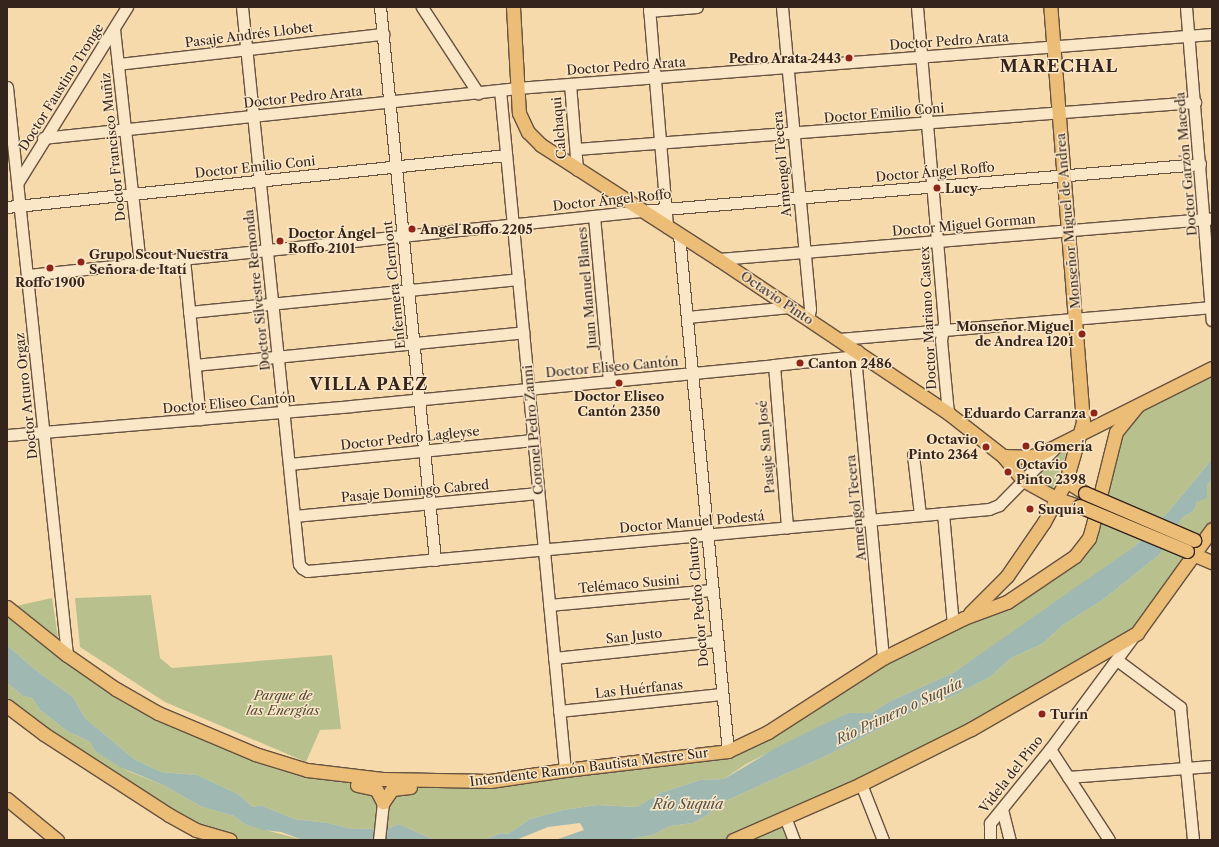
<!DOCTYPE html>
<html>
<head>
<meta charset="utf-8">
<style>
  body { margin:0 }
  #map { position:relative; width:1219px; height:847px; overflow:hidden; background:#f7daab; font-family:"Libre Caslon Text",serif }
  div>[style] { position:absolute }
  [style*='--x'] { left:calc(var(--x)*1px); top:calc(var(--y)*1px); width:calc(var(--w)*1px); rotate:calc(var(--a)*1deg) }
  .green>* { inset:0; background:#b8c18d }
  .water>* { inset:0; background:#9fb9b2 }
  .roads { filter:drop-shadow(1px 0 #665240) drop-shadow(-1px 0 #665240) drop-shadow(0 1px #665240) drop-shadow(0 -1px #665240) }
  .minor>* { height:11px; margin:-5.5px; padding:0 5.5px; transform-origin:5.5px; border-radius:5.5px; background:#fae7c8 }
  .major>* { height:13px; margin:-6.5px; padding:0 6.5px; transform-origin:6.5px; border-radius:6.5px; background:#ecbd76 }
  .bridges { filter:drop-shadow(1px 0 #35241c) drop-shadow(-1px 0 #35241c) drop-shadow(0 1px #35241c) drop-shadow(0 -1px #35241c) }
  .major-bridge>* { height:13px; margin:-6.5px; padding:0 6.5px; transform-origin:6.5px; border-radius:6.5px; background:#ecbd76 }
  .dots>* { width:11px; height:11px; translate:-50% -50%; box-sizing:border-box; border:2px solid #fae7c8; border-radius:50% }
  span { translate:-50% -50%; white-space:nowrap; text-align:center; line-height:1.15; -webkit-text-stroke:3px #fae7c8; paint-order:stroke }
  .street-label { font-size:13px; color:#35241c }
  .poi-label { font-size:13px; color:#35241c; font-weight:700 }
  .right { translate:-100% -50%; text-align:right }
  .left { translate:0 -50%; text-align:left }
  .park-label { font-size:13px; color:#564b38; font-style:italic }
  .water-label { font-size:14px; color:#555149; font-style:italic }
  .district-label { font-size:17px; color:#35241c; font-weight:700; letter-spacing:1px }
  .frame { position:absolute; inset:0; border:8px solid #35241c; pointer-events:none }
</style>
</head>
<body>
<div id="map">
  <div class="green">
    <i style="clip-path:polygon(1212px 368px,1212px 459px,1169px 511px,1135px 546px,1112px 564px,953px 673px,890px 701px,871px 713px,848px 713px,746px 764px,724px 779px,700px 780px,660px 793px,637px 807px,597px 805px,563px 810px,530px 819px,508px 834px,501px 833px,484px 840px,434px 840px,399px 824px,390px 828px,350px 829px,328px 823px,294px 819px,261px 805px,253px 807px,238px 794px,197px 775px,161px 772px,134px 759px,85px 718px,73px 697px,33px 668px,7px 645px,7px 607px,116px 689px,277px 762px,468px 782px,728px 751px,871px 666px,998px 606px,1083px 547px,1111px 447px,1137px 406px)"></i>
    <i style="clip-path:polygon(1069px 446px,1052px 492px,1030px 479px,1062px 449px)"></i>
    <i style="clip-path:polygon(1212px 479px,1212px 529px,1137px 633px,1051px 685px,733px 840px,626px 840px,653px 835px,670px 826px,693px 823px,706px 816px,721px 803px,828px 755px,918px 709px,953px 696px,990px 677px,1011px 658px,1042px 644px,1063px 625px,1104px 599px,1159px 555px,1183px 517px,1194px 511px,1197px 502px,1207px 496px,1207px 485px)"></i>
    <i style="clip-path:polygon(151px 595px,160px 658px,172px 668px,332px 655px,341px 729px,320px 730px,306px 762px,165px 702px,80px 647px,75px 598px)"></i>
    <i style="clip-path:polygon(52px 598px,59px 645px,16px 606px)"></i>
    <i style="clip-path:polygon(7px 683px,23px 696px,32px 698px,40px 710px,67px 731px,90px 742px,95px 751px,130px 772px,163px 785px,202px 807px,234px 816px,246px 825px,303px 840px,230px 840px,204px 832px,7px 706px)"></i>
    <i style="clip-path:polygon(783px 825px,789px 840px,746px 840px)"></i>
  </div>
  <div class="water">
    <i style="clip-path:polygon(1212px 459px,1212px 479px,1207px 485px,1207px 498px,1197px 502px,1194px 511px,1183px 517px,1159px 555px,1104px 599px,1063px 625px,1042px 644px,1011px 658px,990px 677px,953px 696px,918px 709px,828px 755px,721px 803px,706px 816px,693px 823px,670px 826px,653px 835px,626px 840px,555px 840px,584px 830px,580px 823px,548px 827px,516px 840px,484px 840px,501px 833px,508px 834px,530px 819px,563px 810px,597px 805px,637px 807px,660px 793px,700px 780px,724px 779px,776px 748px,814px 729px,848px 713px,871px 713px,890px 701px,953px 673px,1135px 546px,1169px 511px)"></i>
    <i style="clip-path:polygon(7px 645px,33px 668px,73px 697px,85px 718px,134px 759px,161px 772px,197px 775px,238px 794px,253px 807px,261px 805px,294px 819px,328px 823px,351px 829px,390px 828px,399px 824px,434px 840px,303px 840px,281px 832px,263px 830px,246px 825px,234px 816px,202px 807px,163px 785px,120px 767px,95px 751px,90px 742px,67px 731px,40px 710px,32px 698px,23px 696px,7px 683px)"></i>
  </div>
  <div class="roads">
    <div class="minor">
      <i style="--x:242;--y:7;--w:560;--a:84.16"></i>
      <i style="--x:299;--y:564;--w:5;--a:53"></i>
      <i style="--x:302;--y:568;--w:6;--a:31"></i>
      <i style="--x:307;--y:571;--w:685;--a:-5.19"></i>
      <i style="--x:989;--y:509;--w:11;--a:-22"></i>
      <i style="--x:999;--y:505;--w:77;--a:-45.5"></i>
      <i style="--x:380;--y:7;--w:556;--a:84.32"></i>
      <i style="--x:422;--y:7;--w:103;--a:56.9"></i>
      <i style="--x:649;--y:7;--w:221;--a:85.3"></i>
      <i style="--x:782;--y:7;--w:303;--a:84.7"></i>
      <i style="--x:810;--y:309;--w:10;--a:101"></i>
      <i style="--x:917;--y:7;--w:317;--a:85.1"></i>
      <i style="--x:944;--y:323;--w:17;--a:100"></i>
      <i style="--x:941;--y:340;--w:73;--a:84.5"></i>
      <i style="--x:1186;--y:7;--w:314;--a:85.3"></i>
      <i style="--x:649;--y:11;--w:48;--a:-4.8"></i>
      <i style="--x:114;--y:29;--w:235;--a:83.7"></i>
      <i style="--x:118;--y:64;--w:267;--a:-6.5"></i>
      <i style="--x:570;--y:84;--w:86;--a:85.3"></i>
      <i style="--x:7;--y:87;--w:571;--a:83.97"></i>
      <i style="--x:500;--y:90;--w:683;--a:84.54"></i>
      <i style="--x:43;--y:138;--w:477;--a:-6"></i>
      <i style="--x:517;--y:88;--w:697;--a:-4.44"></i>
      <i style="--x:576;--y:149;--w:621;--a:-4.34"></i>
      <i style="--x:18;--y:182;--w:206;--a:-58.1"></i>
      <i style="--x:7;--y:207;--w:502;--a:-5.95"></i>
      <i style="--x:594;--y:216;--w:166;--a:84.8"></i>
      <i style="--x:679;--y:235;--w:518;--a:84.58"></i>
      <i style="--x:184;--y:259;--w:161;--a:84.3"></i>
      <i style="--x:718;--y:259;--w:496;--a:-4.7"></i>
      <i style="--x:28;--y:275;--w:616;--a:-5.96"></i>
      <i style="--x:641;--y:211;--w:561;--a:-4.81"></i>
      <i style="--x:189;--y:312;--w:331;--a:-5.7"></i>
      <i style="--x:687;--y:317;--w:103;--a:-5.5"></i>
      <i style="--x:839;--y:339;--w:374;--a:-4.9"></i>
      <i style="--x:855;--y:356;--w:303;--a:84.7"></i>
      <i style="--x:195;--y:365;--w:330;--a:-5.7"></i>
      <i style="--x:774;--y:365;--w:163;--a:85.4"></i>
      <i style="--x:7;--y:435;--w:345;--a:-4.8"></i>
      <i style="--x:351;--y:406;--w:425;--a:-5.5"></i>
      <i style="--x:774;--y:365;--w:81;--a:-6.3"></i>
      <i style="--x:855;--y:356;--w:6;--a:-59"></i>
      <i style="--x:913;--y:455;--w:60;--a:83.3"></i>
      <i style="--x:289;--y:464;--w:245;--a:-5.6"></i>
      <i style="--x:943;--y:513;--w:112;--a:84.9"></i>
      <i style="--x:294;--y:516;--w:245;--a:-5.4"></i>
      <i style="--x:549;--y:605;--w:163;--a:-5.3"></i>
      <i style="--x:554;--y:658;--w:163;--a:-6"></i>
      <i style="--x:1117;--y:660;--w:79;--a:36.7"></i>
      <i style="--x:1180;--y:707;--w:134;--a:84.4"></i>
      <i style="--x:559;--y:711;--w:163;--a:-6"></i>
      <i style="--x:1050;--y:749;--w:108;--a:57"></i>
      <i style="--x:1068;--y:777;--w:144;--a:-4.4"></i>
      <i style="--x:861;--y:784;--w:60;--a:68.6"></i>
      <i style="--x:1002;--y:809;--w:32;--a:76"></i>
      <i style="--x:785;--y:817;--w:25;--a:69"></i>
      <i style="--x:379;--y:840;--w:38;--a:-84"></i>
      <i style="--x:990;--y:840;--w:17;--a:-90"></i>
      <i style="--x:990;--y:823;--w:95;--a:-51"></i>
      <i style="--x:1050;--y:749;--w:143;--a:-53.5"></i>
    </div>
    <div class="major">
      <i style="--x:513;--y:7;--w:106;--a:86.8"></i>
      <i style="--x:519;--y:113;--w:21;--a:65"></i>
      <i style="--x:528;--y:132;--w:18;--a:45"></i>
      <i style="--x:541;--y:145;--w:211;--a:32.8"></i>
      <i style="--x:718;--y:259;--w:277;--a:33.8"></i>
      <i style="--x:948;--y:413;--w:70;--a:38"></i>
      <i style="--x:1003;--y:456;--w:31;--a:50"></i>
      <i style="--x:1023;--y:480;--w:39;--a:29"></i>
      <i style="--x:1057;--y:499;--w:23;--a:18"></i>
      <i style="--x:1003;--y:456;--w:24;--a:2"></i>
      <i style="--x:1027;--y:457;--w:13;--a:-13"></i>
      <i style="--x:1040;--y:454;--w:192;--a:-26.6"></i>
      <i style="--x:1066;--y:481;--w:22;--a:32"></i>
      <i style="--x:1188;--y:552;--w:26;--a:23"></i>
      <i style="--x:7;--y:607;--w:77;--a:38.7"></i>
      <i style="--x:67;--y:655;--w:60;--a:34.8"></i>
      <i style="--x:116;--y:689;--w:48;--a:29.7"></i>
      <i style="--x:158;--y:713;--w:105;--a:22.9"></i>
      <i style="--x:255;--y:754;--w:54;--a:17.1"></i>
      <i style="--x:307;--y:770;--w:78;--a:6.7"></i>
      <i style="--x:384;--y:779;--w:106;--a:1.1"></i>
      <i style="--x:490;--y:781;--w:76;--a:-8.3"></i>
      <i style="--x:565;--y:770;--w:164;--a:-6.6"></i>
      <i style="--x:728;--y:751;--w:44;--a:-25.4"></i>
      <i style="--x:768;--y:732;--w:137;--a:-32.8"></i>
      <i style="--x:883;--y:658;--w:90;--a:-26.3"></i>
      <i style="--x:964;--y:618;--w:46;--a:-20.4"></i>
      <i style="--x:1007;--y:602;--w:82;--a:-34.1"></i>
      <i style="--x:1075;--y:556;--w:23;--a:-52"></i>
      <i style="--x:1089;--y:538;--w:10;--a:-73"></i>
      <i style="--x:1092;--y:528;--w:99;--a:-76"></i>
      <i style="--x:1116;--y:432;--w:33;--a:-51"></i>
      <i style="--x:970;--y:613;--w:52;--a:-45"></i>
      <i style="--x:1007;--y:576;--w:65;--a:-55.6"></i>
      <i style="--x:1044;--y:522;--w:47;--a:-61.8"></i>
      <i style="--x:1066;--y:481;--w:61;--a:-73.9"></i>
      <i style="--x:1083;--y:422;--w:416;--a:-94.5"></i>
      <i style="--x:7;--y:706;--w:46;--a:37.1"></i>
      <i style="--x:44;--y:734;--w:149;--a:32.9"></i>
      <i style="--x:169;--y:815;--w:31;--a:29"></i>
      <i style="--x:196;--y:830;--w:35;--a:16"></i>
      <i style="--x:357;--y:785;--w:19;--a:12"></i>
      <i style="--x:376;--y:789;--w:15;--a:62"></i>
      <i style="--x:7;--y:799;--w:65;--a:39.4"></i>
      <i style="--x:383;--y:802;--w:16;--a:-55"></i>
      <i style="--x:392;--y:789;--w:18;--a:-6"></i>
      <i style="--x:733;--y:840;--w:140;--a:-23.6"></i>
      <i style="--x:861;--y:784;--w:123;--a:-26.6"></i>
      <i style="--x:971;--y:729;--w:192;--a:-30"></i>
      <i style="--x:1137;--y:633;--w:128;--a:-54.2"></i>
    </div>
  </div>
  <div class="bridges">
    <div class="major-bridge">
      <i style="--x:1085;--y:493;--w:119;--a:23.3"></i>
      <i style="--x:1079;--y:506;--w:117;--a:22.6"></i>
    </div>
  </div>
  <div class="dots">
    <i style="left:849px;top:58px;background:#8f2418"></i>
    <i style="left:937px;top:188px;background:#8f2418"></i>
    <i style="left:412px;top:229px;background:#8f2418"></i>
    <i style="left:280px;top:241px;background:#8f2418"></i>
    <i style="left:81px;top:262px;background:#8f2418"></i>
    <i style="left:50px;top:268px;background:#8f2418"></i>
    <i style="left:1082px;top:334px;background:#8f2418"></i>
    <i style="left:800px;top:363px;background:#8f2418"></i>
    <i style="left:619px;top:383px;background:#8f2418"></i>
    <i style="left:1094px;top:413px;background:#8f2418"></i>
    <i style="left:1026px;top:446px;background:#8f2418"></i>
    <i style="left:986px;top:447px;background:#8f2418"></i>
    <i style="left:1008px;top:472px;background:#8f2418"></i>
    <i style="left:1030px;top:509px;background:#8f2418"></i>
    <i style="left:1042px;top:714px;background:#8f2418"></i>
  </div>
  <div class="street-label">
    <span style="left:249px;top:35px;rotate:-7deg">Pasaje Andrés Llobet</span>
    <span style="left:949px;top:41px;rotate:-4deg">Doctor Pedro Arata</span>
    <span style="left:626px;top:66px;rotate:-4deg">Doctor Pedro Arata</span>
    <span style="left:61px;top:87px;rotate:-58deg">Doctor Faustino Tronge</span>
    <span style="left:303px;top:97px;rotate:-6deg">Doctor Pedro Arata</span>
    <span style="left:884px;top:113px;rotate:-5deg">Doctor Emilio Coni</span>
    <span style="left:559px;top:128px;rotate:-95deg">Calchaqui</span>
    <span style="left:113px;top:147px;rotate:-96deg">Doctor Francisco Muñiz</span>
    <span style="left:782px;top:164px;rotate:-95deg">Armengol Tecera</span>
    <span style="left:1186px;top:164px;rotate:-95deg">Doctor Garzón Maceda</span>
    <span style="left:255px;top:167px;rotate:-6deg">Doctor Emilio Coni</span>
    <span style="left:935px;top:172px;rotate:-5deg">Doctor Ángel Roffo</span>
    <span style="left:612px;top:200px;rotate:-6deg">Doctor Ángel Roffo</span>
    <span style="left:1068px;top:221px;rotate:-95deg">Monseñor Miguel de Andrea</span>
    <span style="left:964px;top:225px;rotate:-5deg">Doctor Miguel Gorman</span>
    <span style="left:394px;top:285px;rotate:-96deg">Enfermera Clermont</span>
    <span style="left:587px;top:288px;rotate:-95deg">Juan Manuel Blanes</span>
    <span style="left:257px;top:290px;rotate:-96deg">Doctor Silvestre Remonda</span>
    <span style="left:777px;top:298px;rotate:34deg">Octavio Pinto</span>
    <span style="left:928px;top:318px;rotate:-93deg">Doctor Mariano Castex</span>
    <span style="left:612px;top:367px;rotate:-5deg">Doctor Eliseo Cantón</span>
    <span style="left:26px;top:396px;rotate:-96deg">Doctor Arturo Orgaz</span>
    <span style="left:229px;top:403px;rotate:-5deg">Doctor Eliseo Cantón</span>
    <span style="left:533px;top:430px;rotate:-95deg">Coronel Pedro Zanni</span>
    <span style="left:410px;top:438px;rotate:-6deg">Doctor Pedro Lagleyse</span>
    <span style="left:766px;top:447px;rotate:-95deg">Pasaje San José</span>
    <span style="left:415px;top:491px;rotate:-5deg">Pasaje Domingo Cabred</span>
    <span style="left:856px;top:508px;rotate:-96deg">Armengol Tecera</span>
    <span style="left:692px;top:522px;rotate:-5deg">Doctor Manuel Podestá</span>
    <span style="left:629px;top:584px;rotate:-5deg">Telémaco Susini</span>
    <span style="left:698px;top:602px;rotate:-95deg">Doctor Pedro Chutro</span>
    <span style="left:634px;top:636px;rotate:-6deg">San Justo</span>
    <span style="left:639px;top:689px;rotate:-6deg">Las Huérfanas</span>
    <span style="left:589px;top:767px;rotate:-7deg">Intendente Ramón Bautista Mestre Sur</span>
    <span style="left:1011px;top:774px;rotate:-52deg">Videla del Pino</span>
  </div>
  <div class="poi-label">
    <span class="right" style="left:841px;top:58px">Pedro Arata 2443</span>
    <span class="left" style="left:945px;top:188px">Lucy</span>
    <span class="left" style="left:420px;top:229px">Angel Roffo 2205</span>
    <span class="left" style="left:288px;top:241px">Doctor Ángel<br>Roffo 2101</span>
    <span class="left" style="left:89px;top:262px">Grupo Scout Nuestra<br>Señora de Itatí</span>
    <span style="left:50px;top:282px">Roffo 1900</span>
    <span class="right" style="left:1074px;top:334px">Monseñor Miguel<br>de Andrea 1201</span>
    <span class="left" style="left:808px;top:363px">Canton 2486</span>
    <span style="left:619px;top:404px">Doctor Eliseo<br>Cantón 2350</span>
    <span class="right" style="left:1086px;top:413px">Eduardo Carranza</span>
    <span class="right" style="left:978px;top:447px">Octavio<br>Pinto 2364</span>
    <span class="left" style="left:1034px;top:446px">Gomería</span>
    <span class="left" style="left:1016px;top:472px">Octavio<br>Pinto 2398</span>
    <span class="left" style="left:1038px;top:509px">Suquía</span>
    <span class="left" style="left:1050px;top:714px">Turín</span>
  </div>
  <div class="park-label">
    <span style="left:283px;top:703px">Parque de<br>las Energías</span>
  </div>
  <div class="water-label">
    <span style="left:899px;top:711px;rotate:-25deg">Río Primero o Suquía</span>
    <span style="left:688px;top:804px">Río Suquía</span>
  </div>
  <div class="district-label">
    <span style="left:1059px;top:67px">MARECHAL</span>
    <span style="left:369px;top:385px">VILLA PAEZ</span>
  </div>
  <div class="frame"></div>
</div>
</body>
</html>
